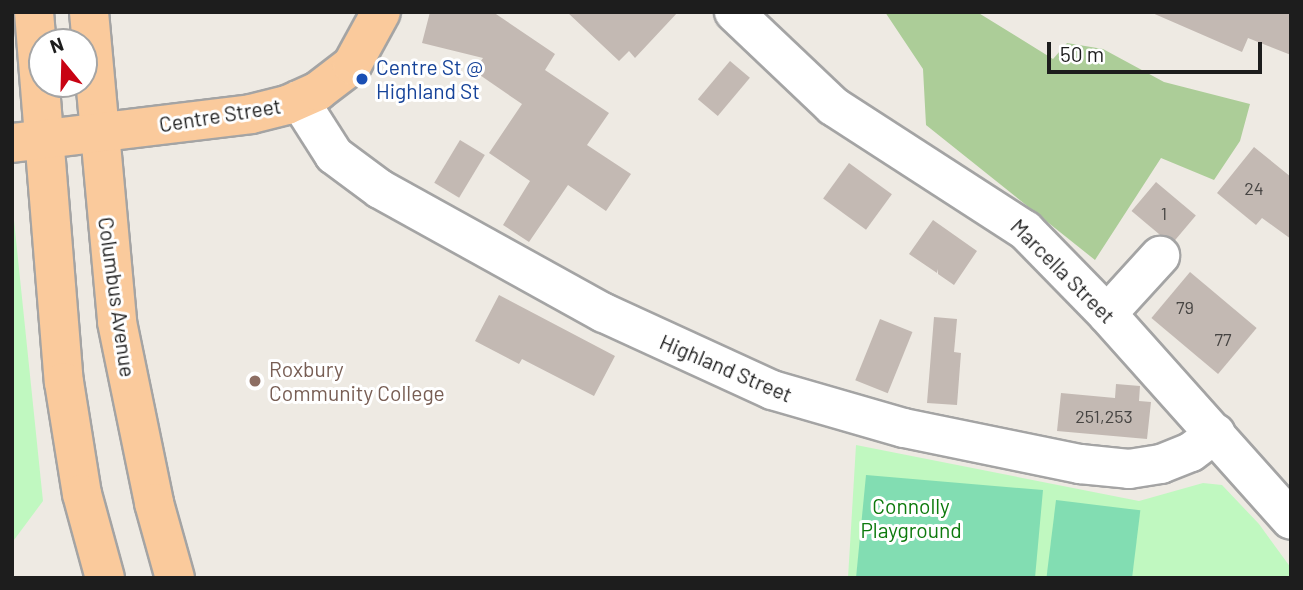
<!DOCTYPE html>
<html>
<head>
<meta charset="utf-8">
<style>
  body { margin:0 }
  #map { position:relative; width:1303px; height:590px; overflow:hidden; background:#eeeae3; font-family:Barlow,sans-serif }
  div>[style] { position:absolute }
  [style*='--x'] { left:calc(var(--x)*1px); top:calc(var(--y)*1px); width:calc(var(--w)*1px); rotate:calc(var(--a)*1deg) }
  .forest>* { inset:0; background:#accd98 }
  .park>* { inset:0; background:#c0f8c0 }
  .pitch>* { inset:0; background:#82ddb2; transform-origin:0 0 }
  .building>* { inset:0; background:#c3b9b3; transform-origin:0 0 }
  .roads { filter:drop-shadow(2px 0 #a4a4a4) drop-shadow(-2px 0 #a4a4a4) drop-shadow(0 2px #a4a4a4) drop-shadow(0 -2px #a4a4a4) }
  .minor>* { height:38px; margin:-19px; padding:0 19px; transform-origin:19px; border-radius:19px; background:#fff }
  .major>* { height:38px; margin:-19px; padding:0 19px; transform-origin:19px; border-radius:19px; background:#faca9c }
  .dots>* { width:19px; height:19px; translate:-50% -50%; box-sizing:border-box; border:4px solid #fff; border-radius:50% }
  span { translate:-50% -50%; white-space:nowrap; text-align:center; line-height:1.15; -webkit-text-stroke:6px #fff; paint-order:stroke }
  .number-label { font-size:18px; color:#464442 }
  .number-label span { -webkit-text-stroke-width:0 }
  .transit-label { font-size:21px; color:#164399 }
  .left { translate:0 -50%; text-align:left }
  .street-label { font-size:21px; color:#1d1d1d }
  .education-label { font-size:21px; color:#785e54 }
  .park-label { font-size:21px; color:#0d7a0d }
  .frame { position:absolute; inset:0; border:14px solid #1d1d1d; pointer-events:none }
  .north { position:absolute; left:28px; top:28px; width:70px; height:70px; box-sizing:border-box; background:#fff; border:2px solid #a5a5a5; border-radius:50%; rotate:341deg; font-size:19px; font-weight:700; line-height:28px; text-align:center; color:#1d1d1d }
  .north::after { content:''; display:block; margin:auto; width:24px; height:32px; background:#c80313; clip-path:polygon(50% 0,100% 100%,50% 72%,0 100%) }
  .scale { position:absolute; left:1047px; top:42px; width:215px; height:32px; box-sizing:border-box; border:4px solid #1d1d1d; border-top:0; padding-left:9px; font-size:21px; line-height:24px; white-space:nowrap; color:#1d1d1d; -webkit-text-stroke:5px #fff; paint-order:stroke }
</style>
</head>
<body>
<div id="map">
  <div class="forest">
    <i style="clip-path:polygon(885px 12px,977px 12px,1053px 59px,1067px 43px,1103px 49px,1164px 82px,1250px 104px,1240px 141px,1214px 180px,1161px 158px,1095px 260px,926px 125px,923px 69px)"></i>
  </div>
  <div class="park">
    <i style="clip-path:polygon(12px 201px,43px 501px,14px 540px,12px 551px)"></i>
    <i style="clip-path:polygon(856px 445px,1139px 501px,1203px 483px,1222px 485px,1259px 524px,1291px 568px,1291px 578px,848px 578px)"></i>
  </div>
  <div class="pitch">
    <i style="clip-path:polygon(866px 475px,1043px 490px,1035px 578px,856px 578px)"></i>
    <i style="left:1056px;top:500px;width:85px;height:79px;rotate:7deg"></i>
  </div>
  <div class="building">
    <i style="clip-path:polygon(430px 12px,493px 12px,555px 54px,545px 70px,609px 113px,587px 145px,631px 174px,606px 211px,568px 185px,529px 242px,503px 225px,530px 181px,489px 153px,522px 104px,474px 71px,483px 58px,422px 43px)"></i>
    <i style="clip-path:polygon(567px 12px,678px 12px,635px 58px,629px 51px,619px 61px)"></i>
    <i style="clip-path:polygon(1150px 12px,1291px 12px,1291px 55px,1248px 38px,1242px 52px)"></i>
    <i style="left:730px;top:61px;width:26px;height:50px;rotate:40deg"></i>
    <i style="left:460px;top:140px;width:29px;height:50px;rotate:31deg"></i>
    <i style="clip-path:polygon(1254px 147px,1291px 177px,1291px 239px,1262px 218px,1256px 225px,1217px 193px)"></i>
    <i style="left:849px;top:163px;width:53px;height:44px;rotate:36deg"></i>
    <i style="left:1156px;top:182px;width:52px;height:38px;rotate:40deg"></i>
    <i style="clip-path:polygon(933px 220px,977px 251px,954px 285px,938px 274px,938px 269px,937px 273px,909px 254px)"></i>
    <i style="left:1190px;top:272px;width:87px;height:60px;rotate:40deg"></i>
    <i style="clip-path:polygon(499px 295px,615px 356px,594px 396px,522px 359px,519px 364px,475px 341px)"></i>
    <i style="clip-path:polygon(934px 317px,957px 319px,954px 352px,961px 353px,957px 405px,927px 403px)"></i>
    <i style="left:880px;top:319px;width:35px;height:66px;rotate:22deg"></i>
    <i style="clip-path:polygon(1116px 384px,1140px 386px,1139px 401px,1151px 402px,1147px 439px,1057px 431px,1061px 393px,1115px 398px)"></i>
  </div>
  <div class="roads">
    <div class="minor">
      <i style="--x:734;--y:12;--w:137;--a:43.5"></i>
      <i style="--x:833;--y:106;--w:229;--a:32.9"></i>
      <i style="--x:1025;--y:230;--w:117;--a:45.7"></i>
      <i style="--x:1107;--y:314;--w:276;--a:48.2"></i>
      <i style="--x:299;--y:100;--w:65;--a:57.5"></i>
      <i style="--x:334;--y:155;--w:57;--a:36.5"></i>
      <i style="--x:380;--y:189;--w:256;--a:29"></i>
      <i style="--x:604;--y:313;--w:185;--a:24.6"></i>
      <i style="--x:772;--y:390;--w:137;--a:16.1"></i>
      <i style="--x:904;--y:428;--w:180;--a:11.6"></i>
      <i style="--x:1080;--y:464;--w:49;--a:5.8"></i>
      <i style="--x:1129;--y:469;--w:32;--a:-9"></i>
      <i style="--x:1161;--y:464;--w:32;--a:-22"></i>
      <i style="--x:1191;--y:452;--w:31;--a:-37"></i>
      <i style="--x:1107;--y:314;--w:79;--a:-47.6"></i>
    </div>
    <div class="major">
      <i style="--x:34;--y:12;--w:371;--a:85.4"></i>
      <i style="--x:64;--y:382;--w:113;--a:80.9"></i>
      <i style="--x:82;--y:494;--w:87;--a:74.7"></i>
      <i style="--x:89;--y:12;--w:311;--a:84.8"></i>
      <i style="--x:117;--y:322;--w:185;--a:78.4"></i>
      <i style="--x:154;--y:503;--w:78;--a:74.4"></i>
      <i style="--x:12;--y:143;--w:241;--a:-6.9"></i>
      <i style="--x:251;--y:114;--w:37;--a:-14"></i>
      <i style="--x:287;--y:105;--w:34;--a:-24"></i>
      <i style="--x:318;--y:91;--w:43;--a:-37.4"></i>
      <i style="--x:352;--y:65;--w:60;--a:-61.3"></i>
    </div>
  </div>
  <div class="dots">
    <i style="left:362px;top:79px;background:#1a4fb4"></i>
    <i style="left:255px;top:381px;background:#8d6e63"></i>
  </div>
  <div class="number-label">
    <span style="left:1254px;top:188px">24</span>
    <span style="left:1164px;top:213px">1</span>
    <span style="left:1185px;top:307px">79</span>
    <span style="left:1223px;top:339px">77</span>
    <span style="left:1104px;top:416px">251,253</span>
  </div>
  <div class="transit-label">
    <span class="left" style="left:376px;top:79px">Centre St @<br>Highland St</span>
  </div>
  <div class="street-label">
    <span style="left:220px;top:115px;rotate:-9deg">Centre Street</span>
    <span style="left:1063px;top:271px;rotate:45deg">Marcella Street</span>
    <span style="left:117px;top:297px;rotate:82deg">Columbus Avenue</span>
    <span style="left:726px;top:368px;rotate:23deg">Highland Street</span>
  </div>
  <div class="education-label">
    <span class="left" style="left:269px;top:381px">Roxbury<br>Community College</span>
  </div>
  <div class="park-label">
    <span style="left:911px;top:518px">Connolly<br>Playground</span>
  </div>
  <div class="frame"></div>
  <div class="north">N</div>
  <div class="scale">50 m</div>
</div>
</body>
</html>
